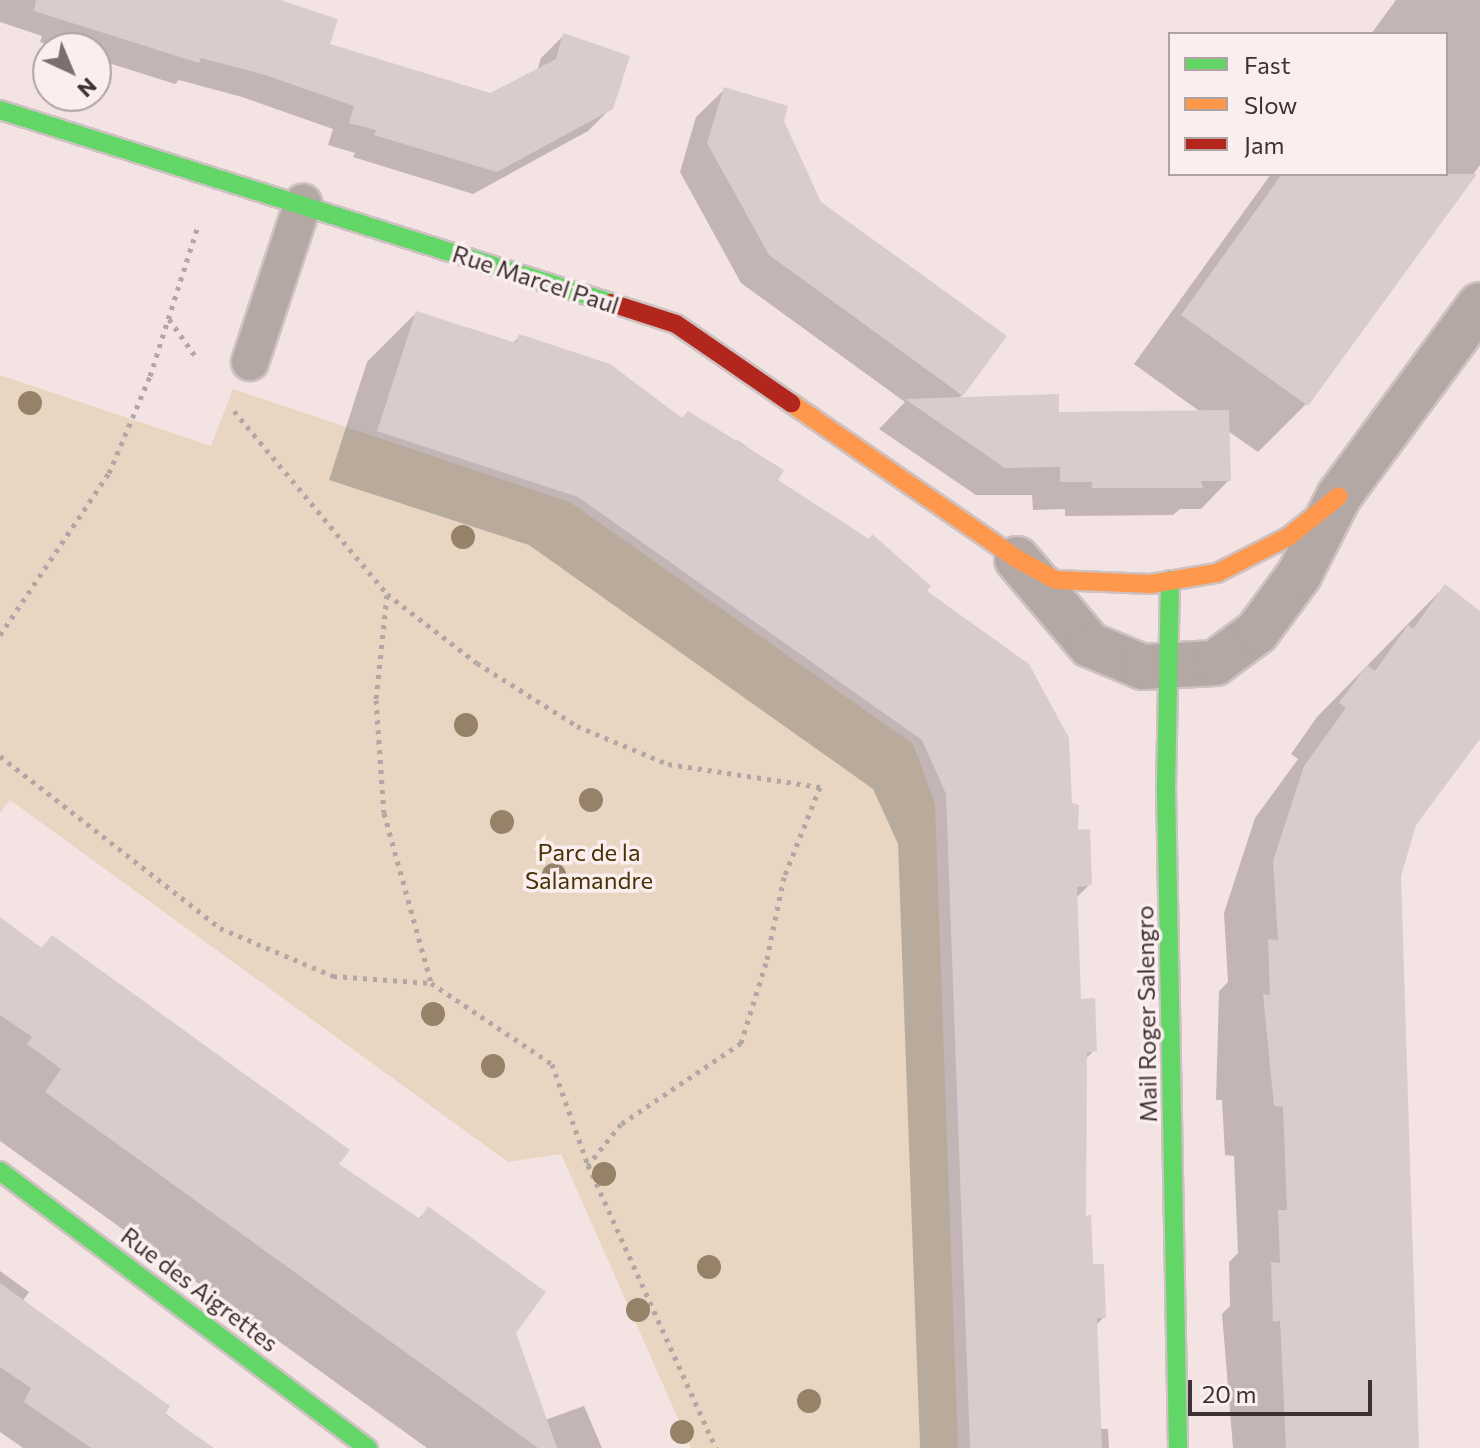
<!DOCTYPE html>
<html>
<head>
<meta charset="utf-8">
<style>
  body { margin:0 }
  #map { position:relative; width:1480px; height:1448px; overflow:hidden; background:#f4e3e3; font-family:Commissioner,sans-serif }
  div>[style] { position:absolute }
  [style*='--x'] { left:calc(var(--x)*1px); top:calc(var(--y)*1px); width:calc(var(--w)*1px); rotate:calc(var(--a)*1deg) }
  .green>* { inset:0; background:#e8d6c3 }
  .shadow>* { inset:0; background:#0003 }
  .building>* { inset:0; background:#d8cccd }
  .path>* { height:5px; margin-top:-2.5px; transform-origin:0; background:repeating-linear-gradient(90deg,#b2a7a4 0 4px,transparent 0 10px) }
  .roads { filter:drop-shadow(2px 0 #cec1c1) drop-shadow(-2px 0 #cec1c1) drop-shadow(0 2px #cec1c1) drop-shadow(0 -2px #cec1c1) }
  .lane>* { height:36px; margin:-18px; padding:0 18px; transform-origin:18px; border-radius:18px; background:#b3a8a4 }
  .street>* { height:44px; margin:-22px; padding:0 22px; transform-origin:22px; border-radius:22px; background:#b3a8a4 }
  .fast>* { height:18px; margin:-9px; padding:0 9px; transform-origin:9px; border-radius:9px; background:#63d668 }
  .slow>* { height:18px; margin:-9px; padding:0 9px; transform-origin:9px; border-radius:9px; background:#ff974d }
  .jam>* { height:18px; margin:-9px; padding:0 9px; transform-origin:9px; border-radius:9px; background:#b3261e }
  .trees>* { width:24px; height:24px; margin:-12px; border-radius:50%; background:#958268 }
  span { translate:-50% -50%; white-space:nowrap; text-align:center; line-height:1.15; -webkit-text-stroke:7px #fbeeef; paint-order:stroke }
  .street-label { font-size:24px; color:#3d3132 }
  .park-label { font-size:24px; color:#473204 }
  .legend { position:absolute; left:1168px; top:32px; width:280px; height:144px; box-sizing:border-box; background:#fbeeef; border:2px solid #afa2a3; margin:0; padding:10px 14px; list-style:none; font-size:24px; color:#3d3132 }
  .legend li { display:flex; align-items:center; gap:16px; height:40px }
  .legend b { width:40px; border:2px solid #afa2a3 }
  .north { position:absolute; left:32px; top:32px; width:80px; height:80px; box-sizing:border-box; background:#fbeeef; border:2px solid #afa2a3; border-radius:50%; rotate:136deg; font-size:22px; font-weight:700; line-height:32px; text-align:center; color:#3d3132 }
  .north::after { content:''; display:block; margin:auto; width:28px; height:36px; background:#7d6f70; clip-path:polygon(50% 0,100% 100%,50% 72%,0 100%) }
  .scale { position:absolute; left:1188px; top:1380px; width:184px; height:36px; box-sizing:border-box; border:4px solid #3d3132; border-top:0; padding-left:10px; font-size:24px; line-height:28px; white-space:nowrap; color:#3d3132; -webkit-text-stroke:6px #fbeeef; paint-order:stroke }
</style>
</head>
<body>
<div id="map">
  <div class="green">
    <i style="clip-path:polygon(0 375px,211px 446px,233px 389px,570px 502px,913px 744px,935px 804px,958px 1448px,691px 1448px,561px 1154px,508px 1162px,10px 800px,0 813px)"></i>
  </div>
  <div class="shadow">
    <i style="clip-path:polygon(0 0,273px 0,327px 45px,491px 96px,537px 71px,541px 58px,564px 35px,611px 108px,588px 131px,473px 194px,353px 157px,355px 153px,328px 145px,333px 129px,242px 97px,179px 80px,175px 84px,96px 59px,96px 48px,60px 48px,40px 42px,42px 36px,0 22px)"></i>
    <i style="clip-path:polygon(1396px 0,1480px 0,1480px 165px,1306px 404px,1258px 452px,1228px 431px,1229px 480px,1201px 509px,1180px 509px,1173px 515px,1065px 516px,1065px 509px,1033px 510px,1032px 495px,976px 495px,879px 429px,905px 402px,741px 283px,680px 172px,696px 117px,725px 89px,782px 121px,819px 203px,962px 395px,957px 400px,1057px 414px,1202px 413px,1134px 364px,1271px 174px,1446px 174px,1446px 34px,1371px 34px)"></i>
    <i style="clip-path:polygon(416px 313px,512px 344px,520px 336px,732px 445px,737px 440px,781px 471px,775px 480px,924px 592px,1070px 805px,1090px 884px,1076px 898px,1079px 1001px,1095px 1050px,1085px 1059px,1084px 1220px,1104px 1317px,1095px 1326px,1099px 1429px,1108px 1429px,1109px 1448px,920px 1448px,898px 844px,873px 789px,529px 545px,329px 480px,367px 362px)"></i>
    <i style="clip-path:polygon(1445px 586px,1480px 613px,1480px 736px,1414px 824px,1399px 876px,1417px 1448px,1233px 1448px,1222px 1314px,1230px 1306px,1229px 1262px,1238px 1253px,1234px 1156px,1225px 1155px,1222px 1100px,1216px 1100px,1219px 991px,1228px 982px,1224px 913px,1255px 818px,1298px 759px,1291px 754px,1317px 717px)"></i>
    <i style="clip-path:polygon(0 920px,40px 949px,52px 938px,337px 1164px,417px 1220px,429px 1209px,514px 1333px,545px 1420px,584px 1406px,602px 1448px,427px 1448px,0 1141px)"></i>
    <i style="clip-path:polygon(0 1271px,29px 1292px,22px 1302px,210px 1448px,23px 1448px,0 1432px)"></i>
  </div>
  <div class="building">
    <i style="clip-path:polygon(36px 0,280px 0,338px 19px,330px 44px,490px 93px,556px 59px,563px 33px,630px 56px,613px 109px,497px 172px,374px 135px,376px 130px,349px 123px,354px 106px,265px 75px,201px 58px,199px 63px,34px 11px)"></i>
    <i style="clip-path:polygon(724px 87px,788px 106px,784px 121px,821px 202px,1007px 336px,963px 396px,769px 255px,707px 143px)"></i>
    <i style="clip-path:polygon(1282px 174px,1477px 174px,1308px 406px,1181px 315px)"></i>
    <i style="clip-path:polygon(416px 311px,516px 343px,519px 334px,610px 364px,682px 418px,688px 411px,784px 470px,778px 480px,869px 539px,872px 534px,931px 586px,927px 591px,1029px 664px,1069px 738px,1072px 803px,1079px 805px,1078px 830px,1090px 829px,1092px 885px,1077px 887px,1081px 999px,1095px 998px,1097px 1051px,1087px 1053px,1086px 1217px,1091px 1214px,1093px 1264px,1104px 1264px,1106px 1318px,1097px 1318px,1102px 1448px,970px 1448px,946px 794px,922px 740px,578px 497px,377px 431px)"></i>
    <i style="clip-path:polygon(1059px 394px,1059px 412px,1229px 410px,1231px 481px,1201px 481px,1203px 488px,1092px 488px,1092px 482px,1060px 482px,1060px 467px,1005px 468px,905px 399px)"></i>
    <i style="clip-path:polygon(1445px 584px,1480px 611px,1480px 739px,1416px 825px,1401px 876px,1419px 1448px,1286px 1448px,1280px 1321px,1273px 1322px,1271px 1262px,1280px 1263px,1278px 1210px,1287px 1210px,1283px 1107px,1274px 1106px,1263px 994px,1270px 995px,1268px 939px,1278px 940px,1273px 861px,1304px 766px,1346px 708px,1339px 703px,1367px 665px,1375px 671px,1408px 625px,1413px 629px)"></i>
    <i style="clip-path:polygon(0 917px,42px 948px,52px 935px,350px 1150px,339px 1164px,420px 1219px,428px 1206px,546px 1292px,516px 1333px,557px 1448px,538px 1448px,45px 1092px,61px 1069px,27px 1044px,32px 1037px,0 1015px)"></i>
    <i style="clip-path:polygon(0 1283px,170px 1406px,165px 1414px,214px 1448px,91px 1448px,24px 1402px,31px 1388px,0 1367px)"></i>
  </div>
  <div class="path">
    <i style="--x:169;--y:319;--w:50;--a:54.7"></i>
    <i style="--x:234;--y:411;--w:239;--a:50.1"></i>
    <i style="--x:387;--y:594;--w:113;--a:37.5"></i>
    <i style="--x:477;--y:663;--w:118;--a:32.2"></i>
    <i style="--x:577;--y:726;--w:99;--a:22.7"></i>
    <i style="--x:668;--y:764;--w:154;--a:8.6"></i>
    <i style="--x:820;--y:787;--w:97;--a:111.8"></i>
    <i style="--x:784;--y:877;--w:88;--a:101.8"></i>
    <i style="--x:766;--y:963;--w:84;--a:107.4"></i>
    <i style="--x:741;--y:1043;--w:145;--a:146"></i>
    <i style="--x:621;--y:1124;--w:53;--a:128.8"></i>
    <i style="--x:387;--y:595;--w:106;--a:96"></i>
    <i style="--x:376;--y:700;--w:113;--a:86"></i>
    <i style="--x:384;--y:813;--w:176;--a:74.5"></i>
    <i style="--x:0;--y:635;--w:195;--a:-56.1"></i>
    <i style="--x:109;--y:473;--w:105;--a:-67.1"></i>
    <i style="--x:150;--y:376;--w:154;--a:-72.3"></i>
    <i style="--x:0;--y:756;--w:279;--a:38"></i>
    <i style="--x:220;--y:928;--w:123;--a:23"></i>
    <i style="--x:333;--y:976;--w:98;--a:4.1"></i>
    <i style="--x:431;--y:983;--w:146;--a:33.8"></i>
    <i style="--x:552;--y:1064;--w:107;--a:70.4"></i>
    <i style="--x:588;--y:1165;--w:311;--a:65.7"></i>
  </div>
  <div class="roads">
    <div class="lane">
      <i style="--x:250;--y:362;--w:168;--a:-71.6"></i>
    </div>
    <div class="street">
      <i style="--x:1017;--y:559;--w:113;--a:49.7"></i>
      <i style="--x:1090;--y:645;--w:57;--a:22.5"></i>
      <i style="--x:1143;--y:667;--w:72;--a:-3.2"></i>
      <i style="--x:1215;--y:663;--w:52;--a:-36.4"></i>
      <i style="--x:1257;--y:632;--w:71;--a:-53.6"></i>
      <i style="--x:1299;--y:575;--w:89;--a:-63.1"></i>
      <i style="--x:1339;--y:496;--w:237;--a:-53.6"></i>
    </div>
    <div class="fast">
      <i style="--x:0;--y:110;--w:641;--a:17.53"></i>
      <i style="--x:1170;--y:580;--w:206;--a:91.1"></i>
      <i style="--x:1166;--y:786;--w:662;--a:88.96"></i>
      <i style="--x:0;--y:1171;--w:461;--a:37"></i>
    </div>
    <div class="slow">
      <i style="--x:791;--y:403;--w:275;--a:34.6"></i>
      <i style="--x:1017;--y:559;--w:44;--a:28.3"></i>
      <i style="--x:1056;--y:580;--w:95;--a:2.4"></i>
      <i style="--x:1151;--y:584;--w:67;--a:-9.5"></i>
      <i style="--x:1217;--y:573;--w:80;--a:-26.9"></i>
      <i style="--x:1288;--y:537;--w:65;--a:-38.8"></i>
    </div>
    <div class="jam">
      <i style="--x:611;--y:303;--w:68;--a:17.9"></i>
      <i style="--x:676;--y:324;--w:140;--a:34.5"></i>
    </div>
  </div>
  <div class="trees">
    <i style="left:30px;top:403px"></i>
    <i style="left:463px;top:537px"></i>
    <i style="left:466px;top:725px"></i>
    <i style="left:591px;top:800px"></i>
    <i style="left:502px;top:822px"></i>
    <i style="left:554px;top:875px"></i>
    <i style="left:433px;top:1014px"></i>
    <i style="left:493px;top:1066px"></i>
    <i style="left:604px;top:1174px"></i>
    <i style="left:709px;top:1267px"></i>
    <i style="left:638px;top:1310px"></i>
    <i style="left:809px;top:1401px"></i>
    <i style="left:682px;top:1432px"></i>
  </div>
  <div class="street-label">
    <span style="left:536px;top:279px;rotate:18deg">Rue Marcel Paul</span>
    <span style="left:1146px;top:1014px;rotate:-91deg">Mail Roger Salengro</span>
    <span style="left:200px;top:1289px;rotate:37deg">Rue des Aigrettes</span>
  </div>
  <div class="park-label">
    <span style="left:589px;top:866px">Parc de la<br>Salamandre</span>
  </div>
  <ul class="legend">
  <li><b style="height:10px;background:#63d668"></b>Fast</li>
  <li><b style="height:10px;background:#ff974d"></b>Slow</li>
  <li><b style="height:10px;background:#b3261e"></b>Jam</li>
  </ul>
  <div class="north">N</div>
  <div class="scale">20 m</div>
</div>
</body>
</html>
